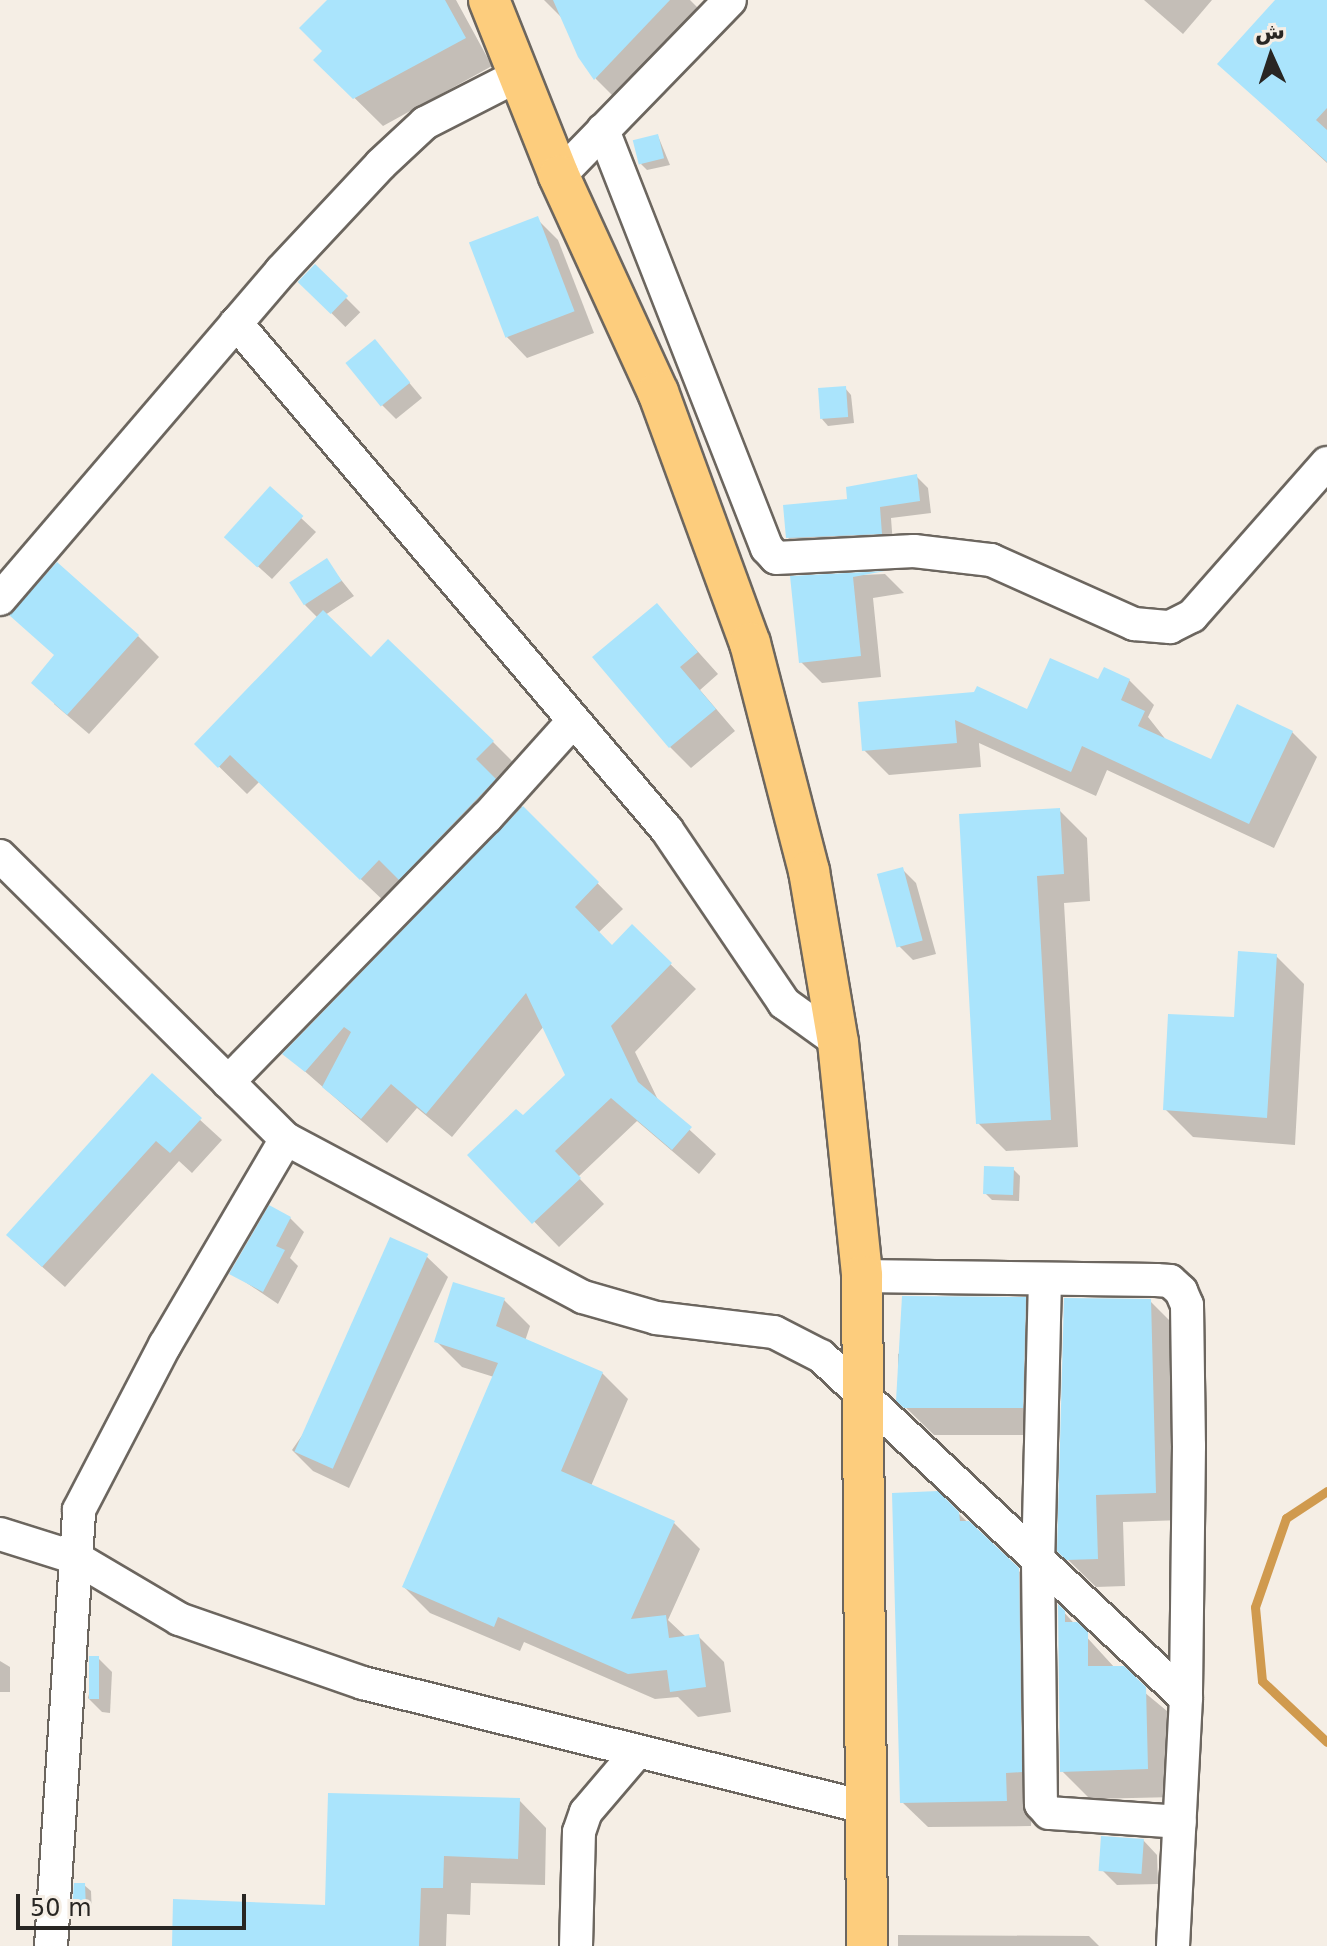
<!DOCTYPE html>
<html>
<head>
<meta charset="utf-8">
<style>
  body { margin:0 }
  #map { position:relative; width:1327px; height:1946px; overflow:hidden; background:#f5eee5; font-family:"DejaVu Sans",Cairo,sans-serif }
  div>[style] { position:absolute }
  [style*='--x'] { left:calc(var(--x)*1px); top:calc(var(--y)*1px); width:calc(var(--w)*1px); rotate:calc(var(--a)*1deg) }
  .shadow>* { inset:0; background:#0003; transform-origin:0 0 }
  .stream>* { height:9px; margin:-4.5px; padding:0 4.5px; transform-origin:4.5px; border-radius:4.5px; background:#d09a4e }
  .building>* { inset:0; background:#aae4fc; transform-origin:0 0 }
  .roads { filter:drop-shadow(2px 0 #6c665f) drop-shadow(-2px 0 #6c665f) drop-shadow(0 2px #6c665f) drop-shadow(0 -2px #6c665f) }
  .minor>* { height:32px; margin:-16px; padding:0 16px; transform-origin:16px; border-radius:16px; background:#fff }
  .major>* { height:40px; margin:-20px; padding:0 20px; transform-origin:20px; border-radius:20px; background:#fdcd7d }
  span { translate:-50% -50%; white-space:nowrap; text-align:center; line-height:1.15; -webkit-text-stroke:6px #f5eee5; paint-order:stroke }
  .north { position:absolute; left:1231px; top:16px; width:80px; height:80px; -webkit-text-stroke:6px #f5eee5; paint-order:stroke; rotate:357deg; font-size:22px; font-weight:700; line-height:32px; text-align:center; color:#282623 }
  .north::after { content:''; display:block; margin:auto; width:28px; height:36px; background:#282623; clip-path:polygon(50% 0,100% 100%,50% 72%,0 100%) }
  .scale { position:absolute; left:16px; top:1894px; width:230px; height:36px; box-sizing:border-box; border:4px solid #282623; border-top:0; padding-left:10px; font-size:24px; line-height:28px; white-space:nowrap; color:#282623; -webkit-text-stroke:6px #f5eee5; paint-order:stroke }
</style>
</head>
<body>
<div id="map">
  <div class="shadow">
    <i style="clip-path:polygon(329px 0,456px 0,492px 66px,383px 126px,316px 60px,325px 51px)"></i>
    <i style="clip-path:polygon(544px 0,690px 0,705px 15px,621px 104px,596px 79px,564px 20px)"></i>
    <i style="clip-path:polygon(1144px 0,1212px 0,1183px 34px)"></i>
    <i style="clip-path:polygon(1278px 0,1327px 0,1327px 163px,1220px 64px)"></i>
    <i style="clip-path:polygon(658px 136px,670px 165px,647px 170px,641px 164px)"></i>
    <i style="clip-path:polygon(537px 219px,558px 240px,594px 333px,527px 358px,506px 336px)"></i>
    <i style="left:315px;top:267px;width:64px;height:21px;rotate:45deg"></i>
    <i style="clip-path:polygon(375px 342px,422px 398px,396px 419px,382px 405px)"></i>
    <i style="clip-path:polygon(845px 388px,851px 395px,854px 423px,828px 426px,822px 419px)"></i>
    <i style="clip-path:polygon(916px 476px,928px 488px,931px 513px,891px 518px,893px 545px,800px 550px,788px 538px,850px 500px)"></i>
    <i style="clip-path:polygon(270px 489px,316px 532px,272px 579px,240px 550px)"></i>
    <i style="clip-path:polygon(326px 561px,354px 596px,325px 615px,372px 659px,388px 642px,493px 742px,521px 770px,503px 788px,623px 909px,598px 933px,613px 947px,632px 927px,696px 989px,635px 1052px,659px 1102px,716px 1154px,699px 1174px,637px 1121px,578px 1177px,604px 1204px,559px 1247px,470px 1156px,523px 1118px,567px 1076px,544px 1026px,452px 1137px,417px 1108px,387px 1143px,285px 1054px,428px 906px,408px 886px,389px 906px,259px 782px,247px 794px,196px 744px,318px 618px,305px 605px)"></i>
    <i style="clip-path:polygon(885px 574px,904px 593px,873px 598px,881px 677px,822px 683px,801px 662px,792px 578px)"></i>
    <i style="clip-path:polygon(657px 606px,718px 674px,700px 690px,735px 731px,691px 768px,670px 747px)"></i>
    <i style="clip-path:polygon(138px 636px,159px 657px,89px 734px,54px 704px,56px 657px)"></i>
    <i style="clip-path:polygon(1129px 680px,1154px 705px,1148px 717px,1167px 741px,1212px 761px,1292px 732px,1317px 757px,1274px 848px,1107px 770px,1096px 796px,979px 743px,981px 767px,889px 775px,864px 750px,860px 703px,1028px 712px)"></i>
    <i style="clip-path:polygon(1059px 810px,1087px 838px,1090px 901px,1064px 903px,1078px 1147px,1006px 1151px,978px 1123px,961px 816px)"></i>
    <i style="clip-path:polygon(902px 869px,916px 883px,936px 954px,913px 960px,899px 946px)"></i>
    <i style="clip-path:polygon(1276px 956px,1304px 984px,1295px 1145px,1193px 1137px,1165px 1109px,1236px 1019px)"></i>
    <i style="clip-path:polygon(152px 1076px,222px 1140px,192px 1173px,179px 1161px,65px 1287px,30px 1256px)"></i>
    <i style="clip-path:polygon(1013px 1169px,1020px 1176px,1019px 1201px,992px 1200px,985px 1193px)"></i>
    <i style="clip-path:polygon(290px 1218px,304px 1232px,290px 1258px,298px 1266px,278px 1304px,232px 1273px)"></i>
    <i style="clip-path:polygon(426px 1256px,448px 1277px,349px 1488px,313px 1471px,292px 1450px)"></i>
    <i style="clip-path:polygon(1025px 1299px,1053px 1327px,1050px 1435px,934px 1435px,898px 1400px,898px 1354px)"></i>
    <i style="clip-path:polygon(504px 1300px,530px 1326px,525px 1341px,602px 1373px,628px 1399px,591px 1486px,674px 1523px,700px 1549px,668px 1620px,686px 1637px,698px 1636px,724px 1662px,731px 1712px,698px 1717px,678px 1697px,655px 1699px,524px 1642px,520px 1651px,430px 1613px,404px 1587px,494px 1377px,462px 1367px,436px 1341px)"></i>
    <i style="clip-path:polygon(1150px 1301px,1178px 1329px,1183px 1520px,1123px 1522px,1125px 1586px,1096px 1587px,1059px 1551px)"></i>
    <i style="clip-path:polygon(937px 1493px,1044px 1595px,1031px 1826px,928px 1827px,902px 1802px)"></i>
    <i style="clip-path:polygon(1060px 1608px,1115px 1668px,1173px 1716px,1175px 1797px,1090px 1799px,1062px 1771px)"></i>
    <i style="clip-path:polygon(98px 1658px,112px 1672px,110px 1713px,102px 1712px,88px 1698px)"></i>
    <i style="clip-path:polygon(0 1661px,10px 1667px,10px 1692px,0 1692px)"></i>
    <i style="clip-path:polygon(519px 1800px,546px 1828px,545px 1885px,471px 1883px,470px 1915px,447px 1914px,446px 1946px,174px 1946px,326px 1907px)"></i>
    <i style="clip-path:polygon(1143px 1840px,1157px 1855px,1158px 1884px,1117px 1885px,1103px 1871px)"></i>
    <i style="clip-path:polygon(84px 1885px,91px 1891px,92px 1916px,74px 1909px)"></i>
    <i style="clip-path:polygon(898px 1935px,1089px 1936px,1099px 1946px,898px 1946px)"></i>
  </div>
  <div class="stream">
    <i style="--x:1327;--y:1491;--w:49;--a:146.6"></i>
    <i style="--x:1286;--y:1518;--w:94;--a:109.2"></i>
    <i style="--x:1255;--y:1607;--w:74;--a:84.6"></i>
    <i style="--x:1262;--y:1681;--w:89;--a:43.2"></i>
  </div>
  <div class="building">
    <i style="clip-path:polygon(327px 0,445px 0,466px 38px,353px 99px,313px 60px,322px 51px,299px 28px)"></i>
    <i style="clip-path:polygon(553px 0,670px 0,594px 80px,578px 57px)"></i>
    <i style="clip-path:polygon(1275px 0,1327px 0,1327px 108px,1316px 120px,1327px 130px,1327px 162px,1217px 64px)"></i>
    <i style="left:658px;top:134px;width:25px;height:26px;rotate:76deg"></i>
    <i style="left:538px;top:216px;width:102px;height:74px;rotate:69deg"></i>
    <i style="left:315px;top:264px;width:46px;height:25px;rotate:44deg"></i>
    <i style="left:375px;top:339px;width:56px;height:38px;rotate:51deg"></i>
    <i style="left:846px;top:386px;width:31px;height:28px;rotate:86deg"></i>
    <i style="clip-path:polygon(917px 474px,920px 501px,880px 507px,882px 534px,786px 538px,783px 505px,847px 499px,846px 487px)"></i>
    <i style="left:270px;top:486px;width:45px;height:69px;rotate:42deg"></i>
    <i style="left:327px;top:558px;width:27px;height:45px;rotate:57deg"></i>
    <i style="clip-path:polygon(57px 562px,139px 635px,67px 715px,31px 683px,54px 655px,9px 615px)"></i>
    <i style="clip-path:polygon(885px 571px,853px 577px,861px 656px,799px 663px,790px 576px)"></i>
    <i style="clip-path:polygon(657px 603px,698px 652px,680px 667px,716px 709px,669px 748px,592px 657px)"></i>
    <i style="clip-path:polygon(323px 610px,371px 657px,388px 639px,494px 741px,476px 759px,496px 779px,399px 880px,379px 860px,360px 880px,230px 755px,218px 768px,194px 744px)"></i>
    <i style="clip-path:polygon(1050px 658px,1098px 679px,1104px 667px,1130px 679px,1121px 700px,1145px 711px,1138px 726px,1211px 759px,1237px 704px,1293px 731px,1249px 824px,1082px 746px,1071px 772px,955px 720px,957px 743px,862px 751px,858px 702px,974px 692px,977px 686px,1027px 709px)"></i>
    <i style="clip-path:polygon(523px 806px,599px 882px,575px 907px,612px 945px,632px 924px,672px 963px,611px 1026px,638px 1082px,692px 1127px,672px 1150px,611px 1098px,555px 1151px,581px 1178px,532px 1224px,467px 1155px,516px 1109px,523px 1115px,565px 1075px,526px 993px,426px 1114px,391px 1084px,361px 1119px,322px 1087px,351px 1032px,344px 1027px,305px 1072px,282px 1054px)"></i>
    <i style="clip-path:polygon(1060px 808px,1064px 874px,1037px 876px,1051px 1120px,976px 1124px,959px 814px)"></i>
    <i style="left:903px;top:867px;width:76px;height:27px;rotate:75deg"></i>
    <i style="clip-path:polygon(1238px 951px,1277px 954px,1267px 1118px,1163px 1110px,1168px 1014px,1234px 1017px)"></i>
    <i style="clip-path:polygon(152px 1073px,202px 1118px,170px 1153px,156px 1141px,42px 1267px,6px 1235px)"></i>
    <i style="left:984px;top:1166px;width:30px;height:28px;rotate:2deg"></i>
    <i style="clip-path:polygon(269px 1205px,291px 1217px,276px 1246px,285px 1250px,263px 1292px,229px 1274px)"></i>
    <i style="left:390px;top:1237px;width:42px;height:235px;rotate:24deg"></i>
    <i style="clip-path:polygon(453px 1282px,505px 1298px,496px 1326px,603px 1372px,561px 1471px,675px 1521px,631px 1619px,666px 1615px,669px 1638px,699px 1634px,706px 1687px,670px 1692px,667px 1670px,628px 1674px,498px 1617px,494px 1627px,402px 1587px,498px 1363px,434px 1342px)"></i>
    <i style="clip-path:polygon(902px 1296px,1026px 1297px,1023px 1408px,904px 1408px,896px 1401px)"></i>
    <i style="clip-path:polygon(1064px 1298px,1151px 1299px,1156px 1493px,1096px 1495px,1098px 1559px,1066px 1560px,1057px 1551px)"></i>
    <i style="clip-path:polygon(938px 1491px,959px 1512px,960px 1521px,969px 1521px,1019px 1568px,1022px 1772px,1006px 1773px,1007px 1801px,900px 1803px,892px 1493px)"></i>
    <i style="clip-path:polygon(1058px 1604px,1065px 1611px,1065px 1622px,1077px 1622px,1088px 1632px,1088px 1666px,1124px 1666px,1146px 1687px,1148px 1769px,1060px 1772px)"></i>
    <i style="left:89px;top:1656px;width:10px;height:43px"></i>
    <i style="clip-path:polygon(328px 1793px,520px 1798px,518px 1859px,444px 1856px,443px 1888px,421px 1888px,419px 1946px,172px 1946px,173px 1899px,325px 1905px)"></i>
    <i style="left:1101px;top:1836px;width:43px;height:35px;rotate:4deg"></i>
    <i style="clip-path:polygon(74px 1883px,85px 1883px,86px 1910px,72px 1910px)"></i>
  </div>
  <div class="roads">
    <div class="minor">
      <i style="--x:603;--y:130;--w:449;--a:68.6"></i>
      <i style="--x:767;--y:548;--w:13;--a:48"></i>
      <i style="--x:776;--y:558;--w:138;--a:-2.9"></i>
      <i style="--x:914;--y:551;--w:78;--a:6.7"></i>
      <i style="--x:991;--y:560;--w:157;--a:24.1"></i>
      <i style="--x:1134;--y:624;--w:36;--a:5"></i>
      <i style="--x:1170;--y:627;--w:25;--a:-27"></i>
      <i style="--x:1192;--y:616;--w:204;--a:-48.6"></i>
      <i style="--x:559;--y:176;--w:245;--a:-45.8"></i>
      <i style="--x:236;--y:323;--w:665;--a:49.63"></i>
      <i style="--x:667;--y:830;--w:209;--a:55.9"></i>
      <i style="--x:784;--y:1003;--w:67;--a:35.8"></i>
      <i style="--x:0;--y:599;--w:432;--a:-49.4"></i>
      <i style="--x:281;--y:271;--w:146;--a:-46.9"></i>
      <i style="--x:381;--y:164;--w:60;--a:-43"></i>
      <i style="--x:425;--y:123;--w:106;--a:-27.1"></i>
      <i style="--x:0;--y:856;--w:402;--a:44.7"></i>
      <i style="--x:286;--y:1139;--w:336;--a:28"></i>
      <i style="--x:583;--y:1297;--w:76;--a:16"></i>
      <i style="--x:656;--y:1318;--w:119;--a:6.8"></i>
      <i style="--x:774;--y:1332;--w:53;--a:27.1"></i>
      <i style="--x:821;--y:1356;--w:500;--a:43.14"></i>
      <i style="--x:228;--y:1082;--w:371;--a:-45.7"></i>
      <i style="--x:487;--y:817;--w:129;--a:-48.1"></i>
      <i style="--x:862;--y:1276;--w:294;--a:0.8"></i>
      <i style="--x:1156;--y:1280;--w:14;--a:4"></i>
      <i style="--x:1170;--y:1281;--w:15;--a:42"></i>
      <i style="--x:1181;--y:1291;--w:15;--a:67"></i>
      <i style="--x:1187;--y:1305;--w:141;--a:89.2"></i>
      <i style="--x:1189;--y:1446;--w:252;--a:90.7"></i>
      <i style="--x:1186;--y:1698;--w:248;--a:93"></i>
      <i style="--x:1045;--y:1279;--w:284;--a:91.4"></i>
      <i style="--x:1038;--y:1563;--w:241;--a:89.3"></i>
      <i style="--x:1041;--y:1804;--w:12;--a:48"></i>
      <i style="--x:1049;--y:1813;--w:131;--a:3.9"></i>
      <i style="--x:0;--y:1534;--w:80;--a:17.5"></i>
      <i style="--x:76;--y:1558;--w:120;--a:30.6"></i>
      <i style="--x:179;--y:1619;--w:195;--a:19.2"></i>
      <i style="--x:363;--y:1683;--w:520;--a:13.9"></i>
      <i style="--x:51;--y:1946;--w:437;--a:-86.3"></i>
      <i style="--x:79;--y:1510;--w:186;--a:-62.5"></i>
      <i style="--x:165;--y:1345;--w:239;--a:-59.6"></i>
      <i style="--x:576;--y:1946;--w:114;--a:-88.5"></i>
      <i style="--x:579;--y:1832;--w:21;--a:-71"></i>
      <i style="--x:586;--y:1812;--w:79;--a:-49.6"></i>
    </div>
    <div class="major">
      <i style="--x:489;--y:0;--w:189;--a:68.3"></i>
      <i style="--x:559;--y:176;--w:238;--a:65.4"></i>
      <i style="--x:658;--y:392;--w:267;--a:69.9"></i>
      <i style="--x:750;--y:643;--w:236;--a:75.5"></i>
      <i style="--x:809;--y:871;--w:173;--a:80.4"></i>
      <i style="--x:838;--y:1042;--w:235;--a:84.1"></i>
      <i style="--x:862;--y:1276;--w:670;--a:89.57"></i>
    </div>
  </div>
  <div class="north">ش</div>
  <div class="scale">50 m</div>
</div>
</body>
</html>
